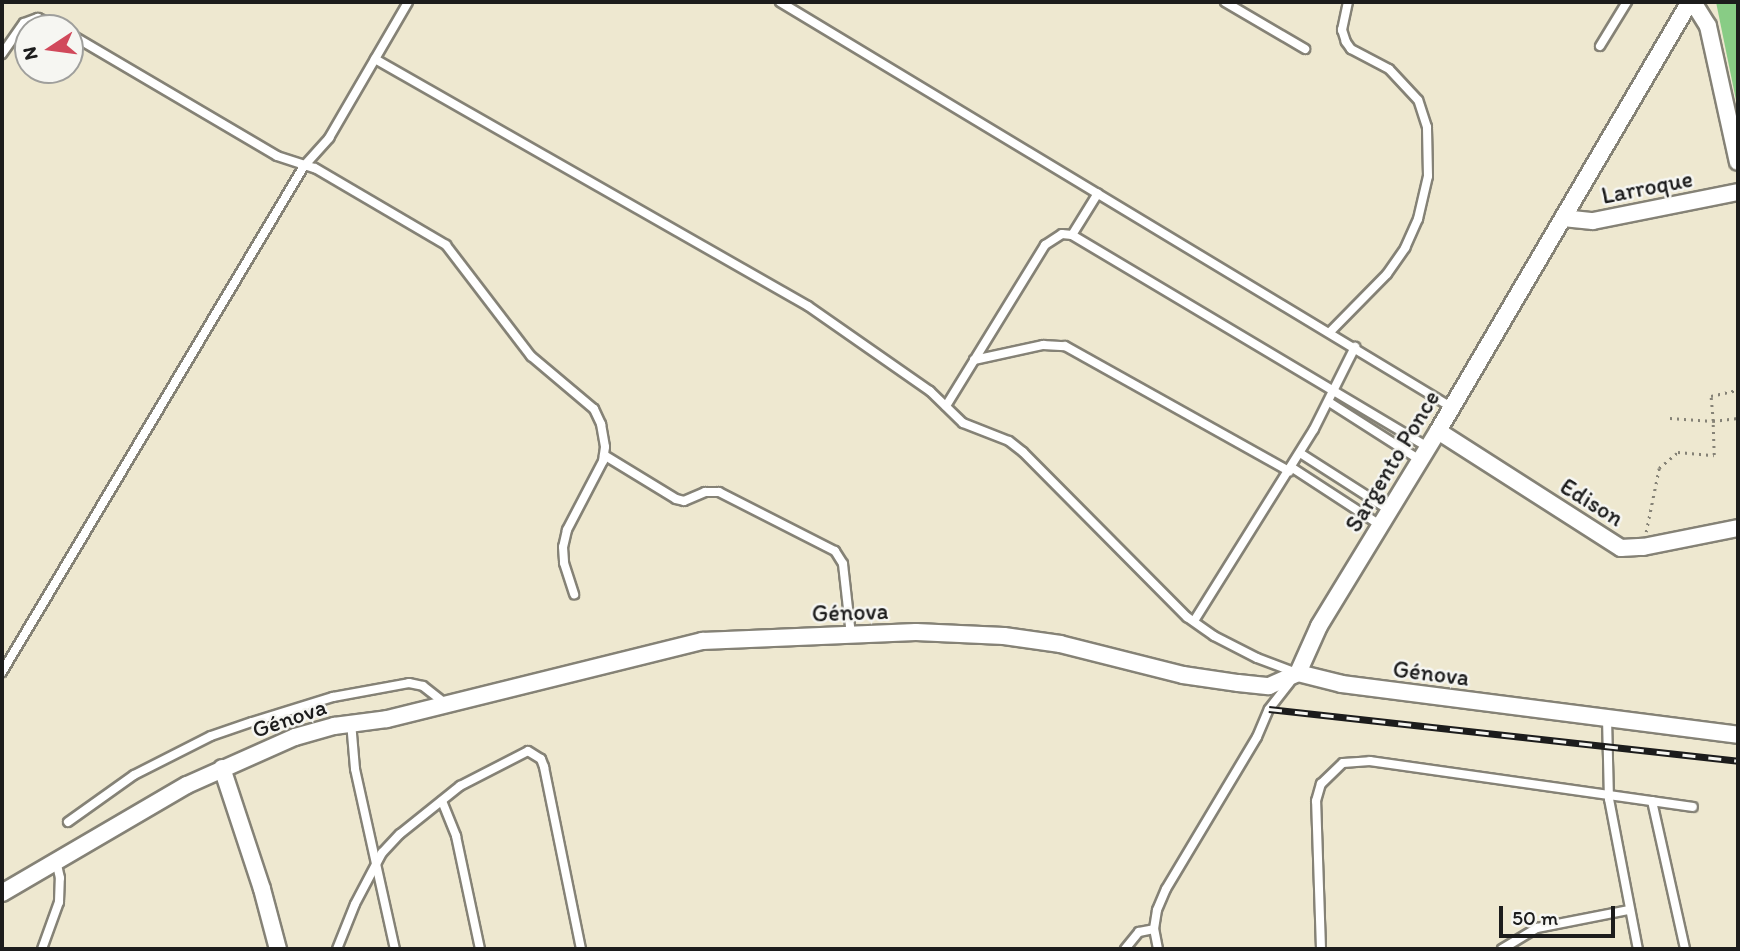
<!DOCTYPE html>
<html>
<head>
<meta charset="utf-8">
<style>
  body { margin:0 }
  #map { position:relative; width:1740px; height:951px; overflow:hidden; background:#eee8d0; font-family:Itim,sans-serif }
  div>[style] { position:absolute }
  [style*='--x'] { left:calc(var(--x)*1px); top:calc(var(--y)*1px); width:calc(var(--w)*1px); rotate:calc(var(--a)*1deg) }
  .green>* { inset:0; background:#88cc85 }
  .path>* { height:2.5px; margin-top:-1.25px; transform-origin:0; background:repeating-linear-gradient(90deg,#858276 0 2px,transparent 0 7px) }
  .roads { filter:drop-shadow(2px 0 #858276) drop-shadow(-2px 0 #858276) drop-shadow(0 2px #858276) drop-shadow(0 -2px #858276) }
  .lane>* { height:8px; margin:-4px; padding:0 4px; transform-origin:4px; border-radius:4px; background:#fff }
  .street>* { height:16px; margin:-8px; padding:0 8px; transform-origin:8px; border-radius:8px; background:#fff }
  .rail>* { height:7px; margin-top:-3.5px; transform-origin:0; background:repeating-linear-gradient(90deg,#f6f6f2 0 13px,#1c1c1c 0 26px); box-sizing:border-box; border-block:2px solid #1c1c1c }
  span { translate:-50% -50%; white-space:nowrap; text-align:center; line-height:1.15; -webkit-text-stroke:5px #f6f6f2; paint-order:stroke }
  .street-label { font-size:24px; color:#1c1c1c }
  .frame { position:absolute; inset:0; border:4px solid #1c1c1c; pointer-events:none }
  .north { position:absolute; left:14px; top:14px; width:70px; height:70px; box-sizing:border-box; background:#f6f6f2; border:2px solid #9f9f9c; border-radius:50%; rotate:257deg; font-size:19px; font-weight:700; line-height:28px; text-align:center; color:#1c1c1c }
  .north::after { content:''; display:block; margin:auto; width:24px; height:32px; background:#d1495b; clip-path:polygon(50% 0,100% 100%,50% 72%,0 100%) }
  .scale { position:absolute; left:1499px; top:906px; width:116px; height:32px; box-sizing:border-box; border:4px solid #1c1c1c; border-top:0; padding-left:9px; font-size:21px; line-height:24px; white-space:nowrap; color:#1c1c1c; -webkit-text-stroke:5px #f6f6f2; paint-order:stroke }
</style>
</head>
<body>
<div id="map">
  <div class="green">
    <i style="clip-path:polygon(1716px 2px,1738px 2px,1738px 110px)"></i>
  </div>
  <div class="path">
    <i style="--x:1670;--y:418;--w:43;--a:4"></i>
    <i style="--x:1713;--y:421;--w:25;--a:-95"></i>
    <i style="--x:1711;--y:396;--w:28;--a:-13"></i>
    <i style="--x:1646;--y:532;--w:65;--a:-78.5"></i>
    <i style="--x:1659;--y:468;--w:25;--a:-40"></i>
    <i style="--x:1678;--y:452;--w:36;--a:5"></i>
    <i style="--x:1714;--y:455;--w:34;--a:-92"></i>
    <i style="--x:1713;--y:421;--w:25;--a:-7"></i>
  </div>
  <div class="roads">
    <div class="lane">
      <i style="--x:780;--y:2;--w:784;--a:31.11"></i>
      <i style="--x:1225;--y:2;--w:93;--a:30.4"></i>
      <i style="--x:70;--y:34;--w:240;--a:30.5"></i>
      <i style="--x:277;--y:156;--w:40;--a:18"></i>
      <i style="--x:315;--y:168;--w:152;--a:30.4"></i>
      <i style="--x:446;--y:245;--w:140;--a:52.6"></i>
      <i style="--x:531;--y:356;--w:82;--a:40.1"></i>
      <i style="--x:594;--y:409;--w:17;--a:65"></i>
      <i style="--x:601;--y:424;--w:23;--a:80"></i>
      <i style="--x:605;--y:447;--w:14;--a:98"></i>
      <i style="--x:603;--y:461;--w:78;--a:117.6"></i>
      <i style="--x:567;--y:530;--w:17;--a:103"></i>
      <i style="--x:563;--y:547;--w:16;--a:86"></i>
      <i style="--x:564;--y:563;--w:33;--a:72"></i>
      <i style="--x:1600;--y:46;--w:52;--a:-58.5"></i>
      <i style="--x:2;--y:54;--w:38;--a:-55"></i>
      <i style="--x:24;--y:23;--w:15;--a:-20"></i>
      <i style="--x:38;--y:18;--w:23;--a:25"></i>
      <i style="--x:375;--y:59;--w:498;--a:29.7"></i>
      <i style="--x:808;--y:306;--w:149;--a:34.9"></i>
      <i style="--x:930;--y:391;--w:46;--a:44.1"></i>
      <i style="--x:963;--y:423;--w:49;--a:21.4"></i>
      <i style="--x:1009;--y:441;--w:18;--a:38"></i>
      <i style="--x:1023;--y:452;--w:233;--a:45.2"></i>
      <i style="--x:1187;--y:617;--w:33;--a:35"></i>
      <i style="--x:1214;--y:636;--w:48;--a:27.1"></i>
      <i style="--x:1257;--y:658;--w:43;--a:20.6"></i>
      <i style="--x:1072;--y:235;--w:49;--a:-58.2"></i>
      <i style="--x:1330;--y:332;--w:81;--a:-45.5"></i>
      <i style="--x:1387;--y:274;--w:32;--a:-55"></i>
      <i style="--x:1405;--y:248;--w:32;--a:-66"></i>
      <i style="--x:1418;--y:219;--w:44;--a:-76.9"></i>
      <i style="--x:1428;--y:176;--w:49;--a:-91.2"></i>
      <i style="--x:1427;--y:127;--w:28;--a:-108"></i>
      <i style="--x:1418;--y:100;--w:42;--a:-133.1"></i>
      <i style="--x:1389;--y:69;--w:43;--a:-152.2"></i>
      <i style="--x:1351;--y:49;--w:9;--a:-126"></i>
      <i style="--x:1346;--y:42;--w:13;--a:-108"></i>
      <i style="--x:1342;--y:30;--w:29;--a:-78"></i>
      <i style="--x:974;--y:360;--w:71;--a:-12.3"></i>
      <i style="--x:1043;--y:345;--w:22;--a:3"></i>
      <i style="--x:1065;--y:346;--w:257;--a:29.2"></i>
      <i style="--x:1329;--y:402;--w:108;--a:32.5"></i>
      <i style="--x:946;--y:406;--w:189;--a:-58.4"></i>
      <i style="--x:1045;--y:245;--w:20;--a:-33"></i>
      <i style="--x:1062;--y:234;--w:10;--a:6"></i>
      <i style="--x:1072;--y:235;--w:414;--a:30.8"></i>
      <i style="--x:1300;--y:453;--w:106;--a:32.6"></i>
      <i style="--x:604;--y:455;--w:84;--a:31.4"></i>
      <i style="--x:676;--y:499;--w:8;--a:14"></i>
      <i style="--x:684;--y:501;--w:23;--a:-23"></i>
      <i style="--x:705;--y:492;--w:14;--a:0"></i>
      <i style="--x:719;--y:492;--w:130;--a:27"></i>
      <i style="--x:835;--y:551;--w:15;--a:58"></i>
      <i style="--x:843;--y:564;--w:71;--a:83.6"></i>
      <i style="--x:1291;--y:467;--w:106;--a:33.1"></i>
      <i style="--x:1194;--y:621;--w:226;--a:-58"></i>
      <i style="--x:1314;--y:429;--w:92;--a:-63.4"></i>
      <i style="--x:2;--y:672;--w:589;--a:-59.17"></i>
      <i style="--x:304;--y:166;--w:38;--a:-48"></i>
      <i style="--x:329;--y:138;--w:157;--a:-59.8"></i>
      <i style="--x:1607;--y:718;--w:81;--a:88.6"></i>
      <i style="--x:1609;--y:799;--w:153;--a:79.1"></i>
      <i style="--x:351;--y:722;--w:47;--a:85.1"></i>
      <i style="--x:355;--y:769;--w:184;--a:77.5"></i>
      <i style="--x:442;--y:801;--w:38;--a:68"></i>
      <i style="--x:456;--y:836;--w:116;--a:78"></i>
      <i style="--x:1652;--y:801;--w:152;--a:77.4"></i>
      <i style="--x:68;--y:822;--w:81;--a:-35.5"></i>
      <i style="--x:134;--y:775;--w:86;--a:-26.9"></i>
      <i style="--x:211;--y:736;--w:43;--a:-18.9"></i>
      <i style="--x:252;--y:722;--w:85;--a:-17.2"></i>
      <i style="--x:333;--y:697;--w:77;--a:-10.4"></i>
      <i style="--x:409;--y:683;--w:14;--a:12"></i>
      <i style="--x:423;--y:686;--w:29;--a:38"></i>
      <i style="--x:42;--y:949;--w:50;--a:-70.1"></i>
      <i style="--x:59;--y:902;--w:24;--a:-88"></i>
      <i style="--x:60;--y:878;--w:17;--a:-103"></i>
      <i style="--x:337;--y:949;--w:48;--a:-68.2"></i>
      <i style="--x:355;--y:904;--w:58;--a:-62.1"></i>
      <i style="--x:382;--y:853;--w:26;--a:-47"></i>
      <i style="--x:400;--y:834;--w:77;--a:-38.7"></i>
      <i style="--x:460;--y:786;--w:76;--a:-27.2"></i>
      <i style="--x:528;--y:751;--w:15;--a:32"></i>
      <i style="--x:541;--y:759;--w:9;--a:69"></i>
      <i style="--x:544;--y:767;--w:186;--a:78.5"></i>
      <i style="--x:1125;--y:949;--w:22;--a:-51"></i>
      <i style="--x:1139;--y:932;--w:15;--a:-11"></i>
      <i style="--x:1158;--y:949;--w:20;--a:-101"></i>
      <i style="--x:1154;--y:929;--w:19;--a:-81"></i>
      <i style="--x:1157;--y:910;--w:23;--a:-67"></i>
      <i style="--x:1166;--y:889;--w:177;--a:-59.1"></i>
      <i style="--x:1257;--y:737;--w:30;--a:-67"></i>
      <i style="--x:1269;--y:709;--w:34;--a:-52"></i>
      <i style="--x:1321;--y:949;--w:148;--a:-91.9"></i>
      <i style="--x:1316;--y:801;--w:18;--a:-74"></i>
      <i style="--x:1321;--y:784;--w:30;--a:-44"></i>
      <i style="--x:1343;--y:763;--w:27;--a:-4"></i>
      <i style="--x:1370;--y:761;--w:326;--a:8.1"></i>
      <i style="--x:1502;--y:949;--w:41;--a:-31"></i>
      <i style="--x:1537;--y:928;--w:94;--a:-11.1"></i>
    </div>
    <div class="street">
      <i style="--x:1693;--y:2;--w:28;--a:58"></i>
      <i style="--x:1708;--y:26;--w:139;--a:77.6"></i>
      <i style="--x:1563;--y:218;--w:30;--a:6"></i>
      <i style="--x:1593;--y:221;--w:148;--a:-11.3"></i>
      <i style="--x:1438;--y:431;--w:217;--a:32.6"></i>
      <i style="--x:1621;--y:548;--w:22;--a:-3"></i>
      <i style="--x:1643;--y:547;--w:97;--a:-11.3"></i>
      <i style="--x:1298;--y:673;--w:51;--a:-65.9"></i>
      <i style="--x:1319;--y:626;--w:228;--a:-58.6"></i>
      <i style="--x:1438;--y:431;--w:498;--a:-59.6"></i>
      <i style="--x:222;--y:768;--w:127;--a:71.7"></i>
      <i style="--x:262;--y:889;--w:62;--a:75.1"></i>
      <i style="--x:2;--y:893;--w:214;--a:-30.3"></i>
      <i style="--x:187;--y:785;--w:118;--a:-24"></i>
      <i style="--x:295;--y:737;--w:41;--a:-15.8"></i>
      <i style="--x:334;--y:726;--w:53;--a:-7.5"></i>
      <i style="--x:387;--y:719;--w:325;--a:-13.9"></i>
      <i style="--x:702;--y:641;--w:214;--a:-2.4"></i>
      <i style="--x:916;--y:632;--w:88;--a:2.6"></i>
      <i style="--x:1004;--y:636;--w:57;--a:8.1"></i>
      <i style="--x:1060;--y:644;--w:127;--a:14.1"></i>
      <i style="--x:1183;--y:675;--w:56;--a:8.3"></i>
      <i style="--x:1238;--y:683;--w:31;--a:6"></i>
      <i style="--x:1269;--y:686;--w:32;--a:-24"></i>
      <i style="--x:1298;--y:673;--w:45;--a:14"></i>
      <i style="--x:1342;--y:684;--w:399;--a:7.3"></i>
    </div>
  </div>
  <div class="rail">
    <i style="--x:1269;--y:709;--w:472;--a:6.3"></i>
  </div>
  <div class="street-label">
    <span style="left:1647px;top:187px;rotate:-11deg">Larroque</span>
    <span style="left:1392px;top:461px;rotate:-59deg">Sargento Ponce</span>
    <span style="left:1592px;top:502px;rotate:32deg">Edison</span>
    <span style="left:850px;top:612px;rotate:-2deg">Génova</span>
    <span style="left:1431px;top:673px;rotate:7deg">Génova</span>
    <span style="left:289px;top:718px;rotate:-19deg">Génova</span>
  </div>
  <div class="frame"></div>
  <div class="north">N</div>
  <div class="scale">50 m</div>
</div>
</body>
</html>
